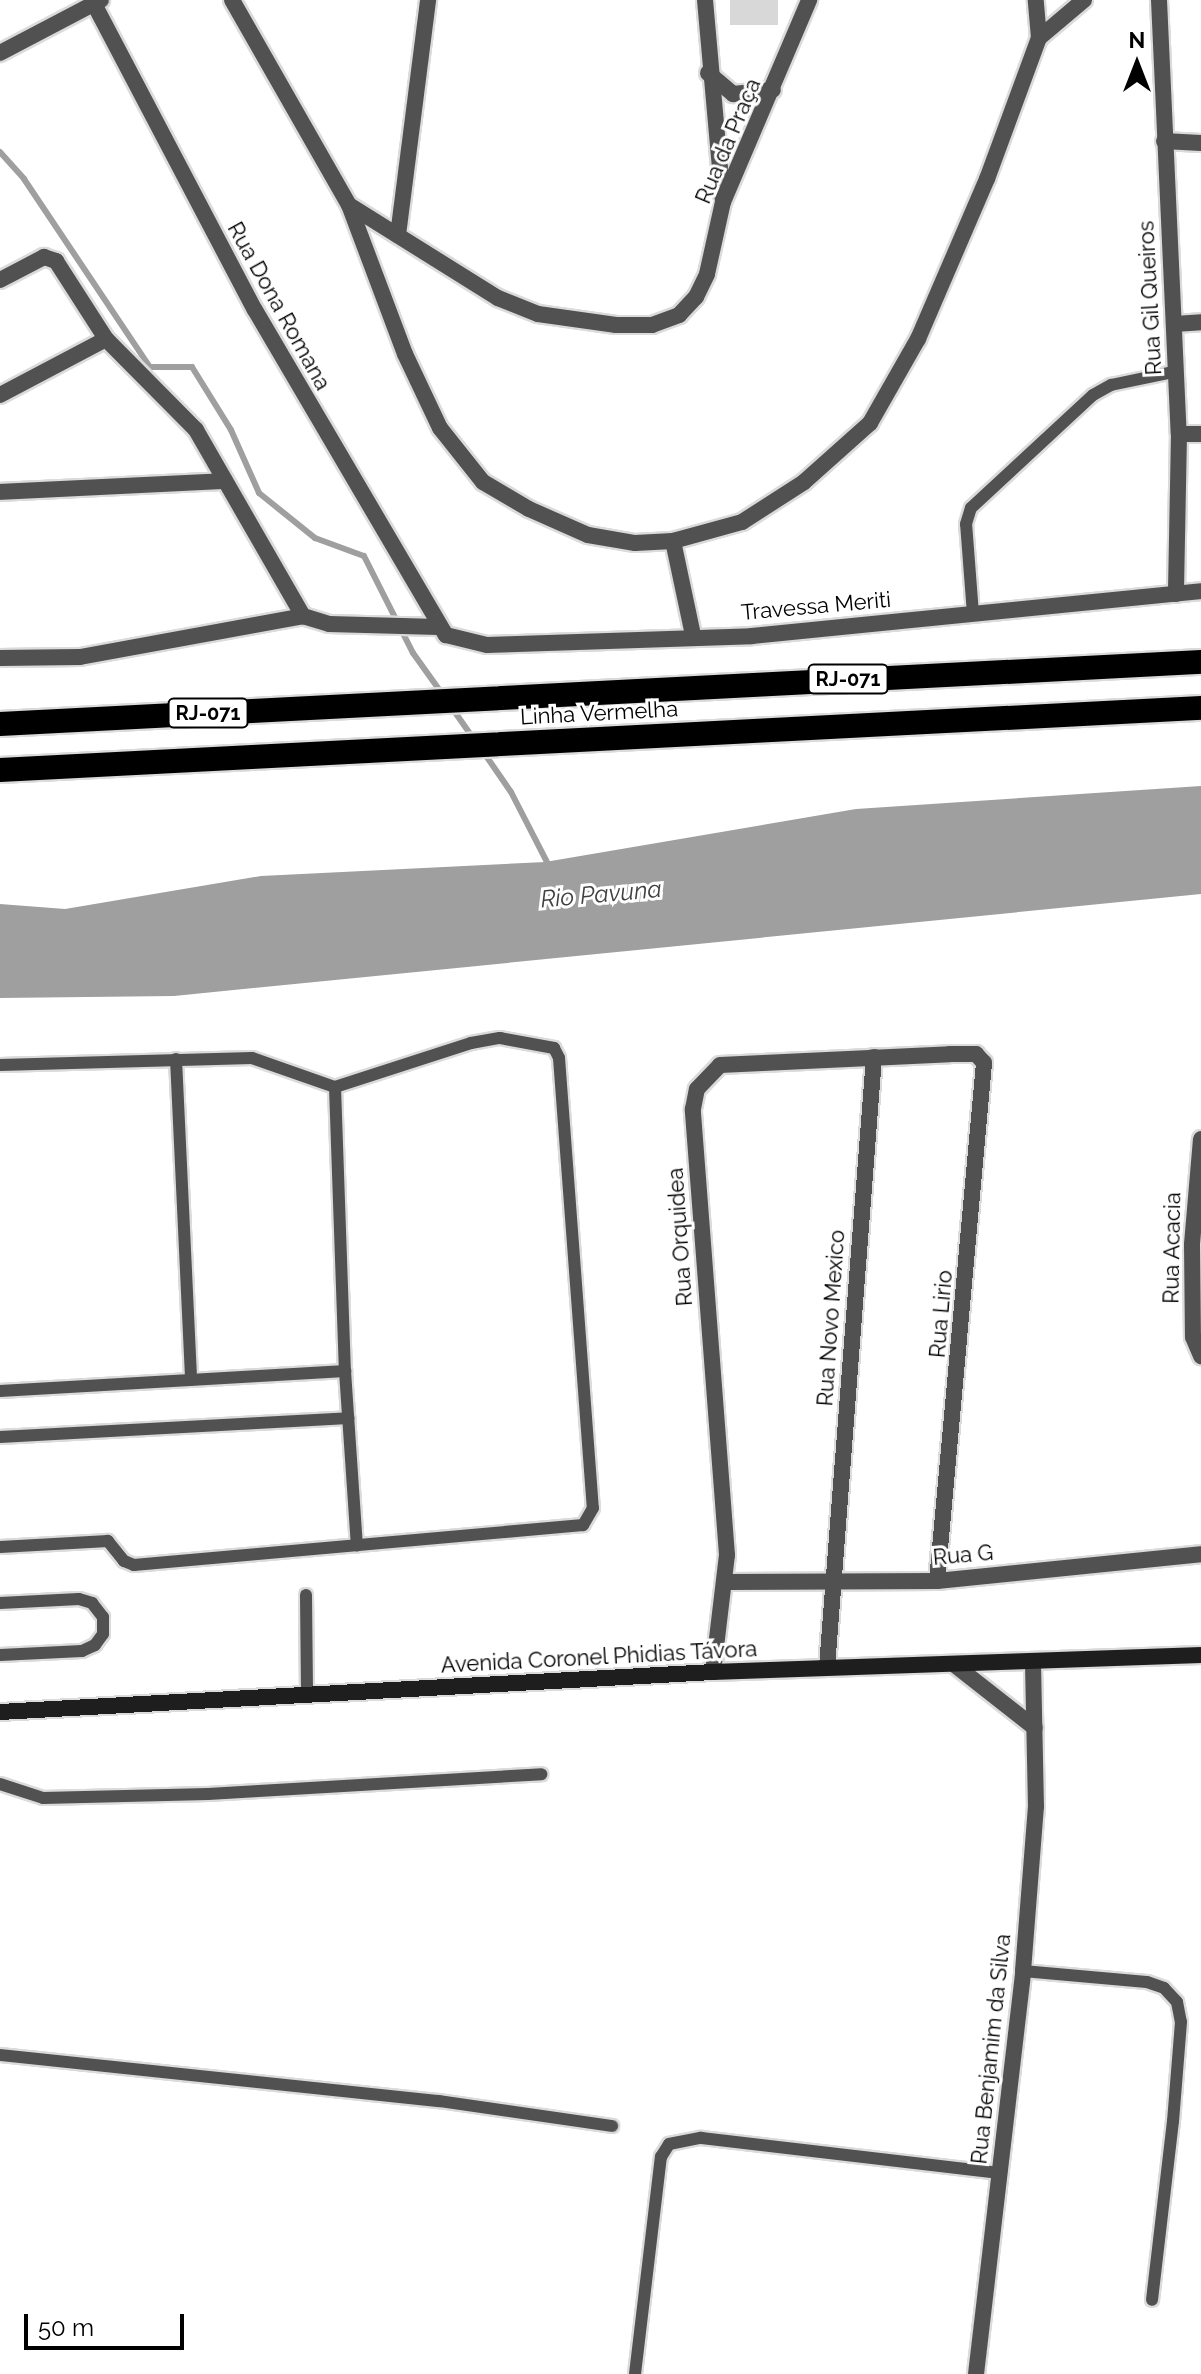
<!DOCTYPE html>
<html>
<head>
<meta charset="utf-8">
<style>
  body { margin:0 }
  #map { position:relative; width:1201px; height:2374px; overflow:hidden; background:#fff; font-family:Raleway,sans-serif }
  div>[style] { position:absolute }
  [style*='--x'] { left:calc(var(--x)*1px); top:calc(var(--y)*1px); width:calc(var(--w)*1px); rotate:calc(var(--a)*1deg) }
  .green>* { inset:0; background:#d8d8d8; transform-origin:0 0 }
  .water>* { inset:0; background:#9f9f9f }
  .stream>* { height:6px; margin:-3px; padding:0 3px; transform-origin:3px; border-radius:3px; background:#9f9f9f }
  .roads { filter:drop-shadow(2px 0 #dbdbdb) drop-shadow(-2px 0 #dbdbdb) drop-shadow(0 2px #dbdbdb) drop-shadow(0 -2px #dbdbdb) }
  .lane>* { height:12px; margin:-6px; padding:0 6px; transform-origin:6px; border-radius:6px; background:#515151 }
  .street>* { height:16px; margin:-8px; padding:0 8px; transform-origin:8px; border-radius:8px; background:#515151 }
  .secondary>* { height:16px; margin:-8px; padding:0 8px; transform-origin:8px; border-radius:8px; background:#1e1e1e }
  .highway>* { height:24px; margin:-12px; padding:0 12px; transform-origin:12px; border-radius:12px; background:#000 }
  span { translate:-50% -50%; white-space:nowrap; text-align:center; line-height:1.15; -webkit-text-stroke:6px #fff; paint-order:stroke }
  .shield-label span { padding:2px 6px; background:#fff; border:2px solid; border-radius:6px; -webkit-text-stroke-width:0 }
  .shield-label { font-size:20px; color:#000; font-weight:700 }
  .street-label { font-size:22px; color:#000 }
  .water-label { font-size:24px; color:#404040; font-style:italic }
  .north { position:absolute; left:1097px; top:24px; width:80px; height:80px; -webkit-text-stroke:6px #fff; paint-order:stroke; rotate:0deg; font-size:22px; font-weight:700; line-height:32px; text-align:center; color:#000 }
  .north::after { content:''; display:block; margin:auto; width:28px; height:36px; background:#000; clip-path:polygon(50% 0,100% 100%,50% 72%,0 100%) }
  .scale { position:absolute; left:24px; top:2314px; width:160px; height:36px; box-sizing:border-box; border:4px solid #000; border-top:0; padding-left:10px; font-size:24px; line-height:28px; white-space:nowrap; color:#000; -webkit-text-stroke:6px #fff; paint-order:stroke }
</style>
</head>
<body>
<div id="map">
  <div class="green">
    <i style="left:730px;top:0;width:48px;height:25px"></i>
  </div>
  <div class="water">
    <i style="clip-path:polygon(1201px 786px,1201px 894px,174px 996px,0 998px,0 904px,65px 909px,261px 876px,545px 862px,856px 809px)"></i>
  </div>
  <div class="stream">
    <i style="--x:0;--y:152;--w:36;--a:48"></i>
    <i style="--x:24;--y:179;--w:226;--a:56.2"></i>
    <i style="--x:150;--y:367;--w:42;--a:0"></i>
    <i style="--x:192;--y:367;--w:74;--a:58.2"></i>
    <i style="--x:231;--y:430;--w:69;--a:66"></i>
    <i style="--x:259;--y:493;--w:72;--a:38.8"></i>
    <i style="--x:315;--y:538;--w:52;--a:20.2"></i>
    <i style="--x:364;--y:556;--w:109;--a:63.2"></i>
    <i style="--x:413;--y:653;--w:52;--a:54.5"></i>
    <i style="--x:452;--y:708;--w:37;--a:55"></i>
    <i style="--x:482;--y:750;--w:51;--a:55.4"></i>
    <i style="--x:511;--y:792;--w:85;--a:62.8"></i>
  </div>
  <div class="roads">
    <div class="lane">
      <i style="--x:973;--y:614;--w:90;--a:-94.4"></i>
      <i style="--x:966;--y:524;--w:17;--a:-73"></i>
      <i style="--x:971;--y:508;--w:166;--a:-42.8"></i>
      <i style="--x:1093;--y:395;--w:21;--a:-29"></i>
      <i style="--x:1111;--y:385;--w:58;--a:-11.9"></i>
      <i style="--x:176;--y:1059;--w:321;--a:87.3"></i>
      <i style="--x:0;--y:1065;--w:252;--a:-1.6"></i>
      <i style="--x:252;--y:1058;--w:88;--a:19.3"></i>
      <i style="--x:335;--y:1087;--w:143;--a:-17.9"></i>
      <i style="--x:471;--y:1043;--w:29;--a:-10"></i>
      <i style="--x:500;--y:1038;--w:55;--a:10.5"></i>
      <i style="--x:554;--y:1048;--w:11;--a:63"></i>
      <i style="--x:559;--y:1058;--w:451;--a:85.7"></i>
      <i style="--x:593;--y:1508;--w:20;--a:120"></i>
      <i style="--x:583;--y:1525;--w:451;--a:174.9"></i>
      <i style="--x:134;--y:1565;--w:11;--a:-158"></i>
      <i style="--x:124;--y:1561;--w:26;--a:-129"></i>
      <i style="--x:108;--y:1541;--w:108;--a:176.8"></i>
      <i style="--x:335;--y:1087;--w:284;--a:88"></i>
      <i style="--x:345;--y:1371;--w:175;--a:86.1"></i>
      <i style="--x:0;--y:1391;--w:346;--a:-3.3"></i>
      <i style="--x:0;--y:1437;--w:349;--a:-3.1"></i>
      <i style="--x:306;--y:1595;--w:101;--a:89.4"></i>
      <i style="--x:0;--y:1603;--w:79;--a:-2.9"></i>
      <i style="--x:79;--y:1599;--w:14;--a:17"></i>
      <i style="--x:92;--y:1603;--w:18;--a:52"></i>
      <i style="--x:103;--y:1617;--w:17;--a:90"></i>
      <i style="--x:103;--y:1634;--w:14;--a:126"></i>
      <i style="--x:95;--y:1645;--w:14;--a:155"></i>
      <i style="--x:82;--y:1651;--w:82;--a:177.2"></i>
      <i style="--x:0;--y:1784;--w:45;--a:18"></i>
      <i style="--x:43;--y:1798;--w:165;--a:-1.4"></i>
      <i style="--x:208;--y:1794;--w:334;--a:-3.4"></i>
      <i style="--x:1023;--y:1971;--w:124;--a:5.1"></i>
      <i style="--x:1147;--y:1982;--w:18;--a:19"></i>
      <i style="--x:1164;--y:1988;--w:19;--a:47"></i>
      <i style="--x:1177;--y:2002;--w:20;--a:79"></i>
      <i style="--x:1181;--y:2022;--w:99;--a:94.6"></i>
      <i style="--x:1173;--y:2121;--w:180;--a:96.7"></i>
      <i style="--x:0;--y:2055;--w:441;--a:6"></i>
      <i style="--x:439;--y:2101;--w:175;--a:8.2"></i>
      <i style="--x:635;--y:2374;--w:219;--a:-83.2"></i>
      <i style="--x:661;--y:2157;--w:15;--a:-58"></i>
      <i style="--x:669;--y:2144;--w:33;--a:-11"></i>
      <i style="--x:701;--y:2138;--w:301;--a:6.7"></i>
    </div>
    <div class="street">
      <i style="--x:92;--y:0;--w:350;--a:62.3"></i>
      <i style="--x:255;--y:310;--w:377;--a:59.6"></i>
      <i style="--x:446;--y:635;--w:42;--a:13.7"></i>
      <i style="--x:487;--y:645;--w:265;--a:-1.9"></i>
      <i style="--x:752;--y:636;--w:451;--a:-5.7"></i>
      <i style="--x:232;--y:0;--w:236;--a:60.3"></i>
      <i style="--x:349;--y:205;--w:159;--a:69.4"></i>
      <i style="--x:405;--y:354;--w:82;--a:64.7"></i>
      <i style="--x:440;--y:428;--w:69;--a:51.5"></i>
      <i style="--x:483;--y:482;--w:53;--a:30.4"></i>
      <i style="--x:529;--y:509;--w:64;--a:23.8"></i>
      <i style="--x:588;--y:535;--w:48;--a:9.7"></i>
      <i style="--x:635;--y:543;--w:38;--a:-3"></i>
      <i style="--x:673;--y:541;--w:72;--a:-15.4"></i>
      <i style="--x:742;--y:522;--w:74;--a:-32.8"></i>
      <i style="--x:804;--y:482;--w:89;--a:-41.8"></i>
      <i style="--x:870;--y:423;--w:97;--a:-60.3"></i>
      <i style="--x:918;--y:339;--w:174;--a:-66.7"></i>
      <i style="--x:987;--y:179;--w:150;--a:-69.8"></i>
      <i style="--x:1039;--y:38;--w:38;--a:-95"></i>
      <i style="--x:705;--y:0;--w:202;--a:84.9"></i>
      <i style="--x:1159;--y:0;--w:434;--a:87.4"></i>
      <i style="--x:1179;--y:434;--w:160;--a:91.1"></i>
      <i style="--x:1039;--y:38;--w:59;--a:-40.2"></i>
      <i style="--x:0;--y:53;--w:114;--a:-27.7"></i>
      <i style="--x:708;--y:73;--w:33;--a:40"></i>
      <i style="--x:733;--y:94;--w:40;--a:-5.7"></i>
      <i style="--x:1164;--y:141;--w:37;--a:3"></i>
      <i style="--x:349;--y:205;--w:176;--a:32"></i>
      <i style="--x:498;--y:298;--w:43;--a:21.8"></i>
      <i style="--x:538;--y:314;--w:79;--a:8"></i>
      <i style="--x:616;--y:325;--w:36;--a:0"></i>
      <i style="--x:652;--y:325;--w:29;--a:-20"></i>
      <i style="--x:679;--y:315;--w:25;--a:-47"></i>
      <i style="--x:696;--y:297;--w:25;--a:-64"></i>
      <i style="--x:707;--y:274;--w:74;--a:-77.5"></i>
      <i style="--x:723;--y:202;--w:220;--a:-66.9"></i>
      <i style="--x:398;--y:235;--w:237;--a:-82.7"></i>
      <i style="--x:0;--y:280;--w:50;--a:-27.6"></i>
      <i style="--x:44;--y:257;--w:13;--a:18"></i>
      <i style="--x:56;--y:261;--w:93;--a:57.3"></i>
      <i style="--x:106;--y:339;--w:128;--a:45.3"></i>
      <i style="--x:196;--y:430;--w:215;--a:60.1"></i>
      <i style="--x:1175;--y:324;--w:26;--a:-4"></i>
      <i style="--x:0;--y:395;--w:120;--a:-27.8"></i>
      <i style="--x:1179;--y:434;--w:22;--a:0"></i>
      <i style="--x:0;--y:492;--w:225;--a:-2.8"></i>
      <i style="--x:673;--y:541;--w:96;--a:78"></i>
      <i style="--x:0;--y:658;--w:80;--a:-0.7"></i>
      <i style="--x:80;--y:657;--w:227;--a:-10.4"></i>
      <i style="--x:303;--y:616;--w:27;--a:17"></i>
      <i style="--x:329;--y:624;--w:109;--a:1.6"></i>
      <i style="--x:1201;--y:1139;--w:106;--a:94.9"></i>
      <i style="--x:1192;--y:1245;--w:92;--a:89.4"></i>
      <i style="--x:1193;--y:1337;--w:21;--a:67"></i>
      <i style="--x:728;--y:1582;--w:209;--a:-0.3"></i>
      <i style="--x:937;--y:1581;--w:265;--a:-5.8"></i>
      <i style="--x:956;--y:1666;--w:100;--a:38.1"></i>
      <i style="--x:827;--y:1667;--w:612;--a:-85.59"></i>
      <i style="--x:713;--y:1672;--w:118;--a:-83.2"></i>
      <i style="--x:727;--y:1555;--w:447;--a:-94.4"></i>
      <i style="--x:693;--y:1109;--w:20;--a:-79"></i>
      <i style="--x:697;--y:1089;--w:33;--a:-46"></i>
      <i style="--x:720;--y:1065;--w:230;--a:-2.7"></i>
      <i style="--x:950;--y:1054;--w:26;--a:0"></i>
      <i style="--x:976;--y:1054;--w:12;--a:48"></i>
      <i style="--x:984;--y:1063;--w:520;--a:95.18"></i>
      <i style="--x:976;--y:2374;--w:406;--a:-83.3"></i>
      <i style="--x:1023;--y:1971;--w:165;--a:-85.5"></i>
      <i style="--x:1036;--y:1807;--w:143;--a:-91.2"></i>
    </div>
    <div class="secondary">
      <i style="--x:0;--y:1712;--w:714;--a:-3.21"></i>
      <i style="--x:713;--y:1672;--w:488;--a:-2"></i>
    </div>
    <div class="highway">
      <i style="--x:0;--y:724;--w:1203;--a:-2.96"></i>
      <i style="--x:0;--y:770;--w:1203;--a:-2.96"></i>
    </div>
  </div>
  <div class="shield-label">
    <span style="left:848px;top:679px">RJ-071</span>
    <span style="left:208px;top:713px">RJ-071</span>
  </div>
  <div class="street-label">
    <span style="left:728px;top:141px;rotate:-67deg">Rua da Praça</span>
    <span style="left:1150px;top:298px;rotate:-93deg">Rua Gil Queiros</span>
    <span style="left:279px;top:306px;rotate:61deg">Rua Dona Romana</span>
    <span style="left:816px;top:606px;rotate:-5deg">Travessa Meriti</span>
    <span style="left:599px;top:713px;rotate:-3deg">Linha Vermelha</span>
    <span style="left:680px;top:1237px;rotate:-94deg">Rua Orquidea</span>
    <span style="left:1172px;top:1248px;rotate:-89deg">Rua Acacia</span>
    <span style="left:941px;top:1314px;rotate:-85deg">Rua Lirio</span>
    <span style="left:831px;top:1318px;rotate:-86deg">Rua Novo Mexico</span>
    <span style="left:963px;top:1555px;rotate:-5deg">Rua G</span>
    <span style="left:599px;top:1657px;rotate:-3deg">Avenida Coronel Phidias Távora</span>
    <span style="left:991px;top:2049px;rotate:-84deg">Rua Benjamim da Silva</span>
  </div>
  <div class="water-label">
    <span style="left:601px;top:894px;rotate:-5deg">Rio Pavuna</span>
  </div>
  <div class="north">N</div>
  <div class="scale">50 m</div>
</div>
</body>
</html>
